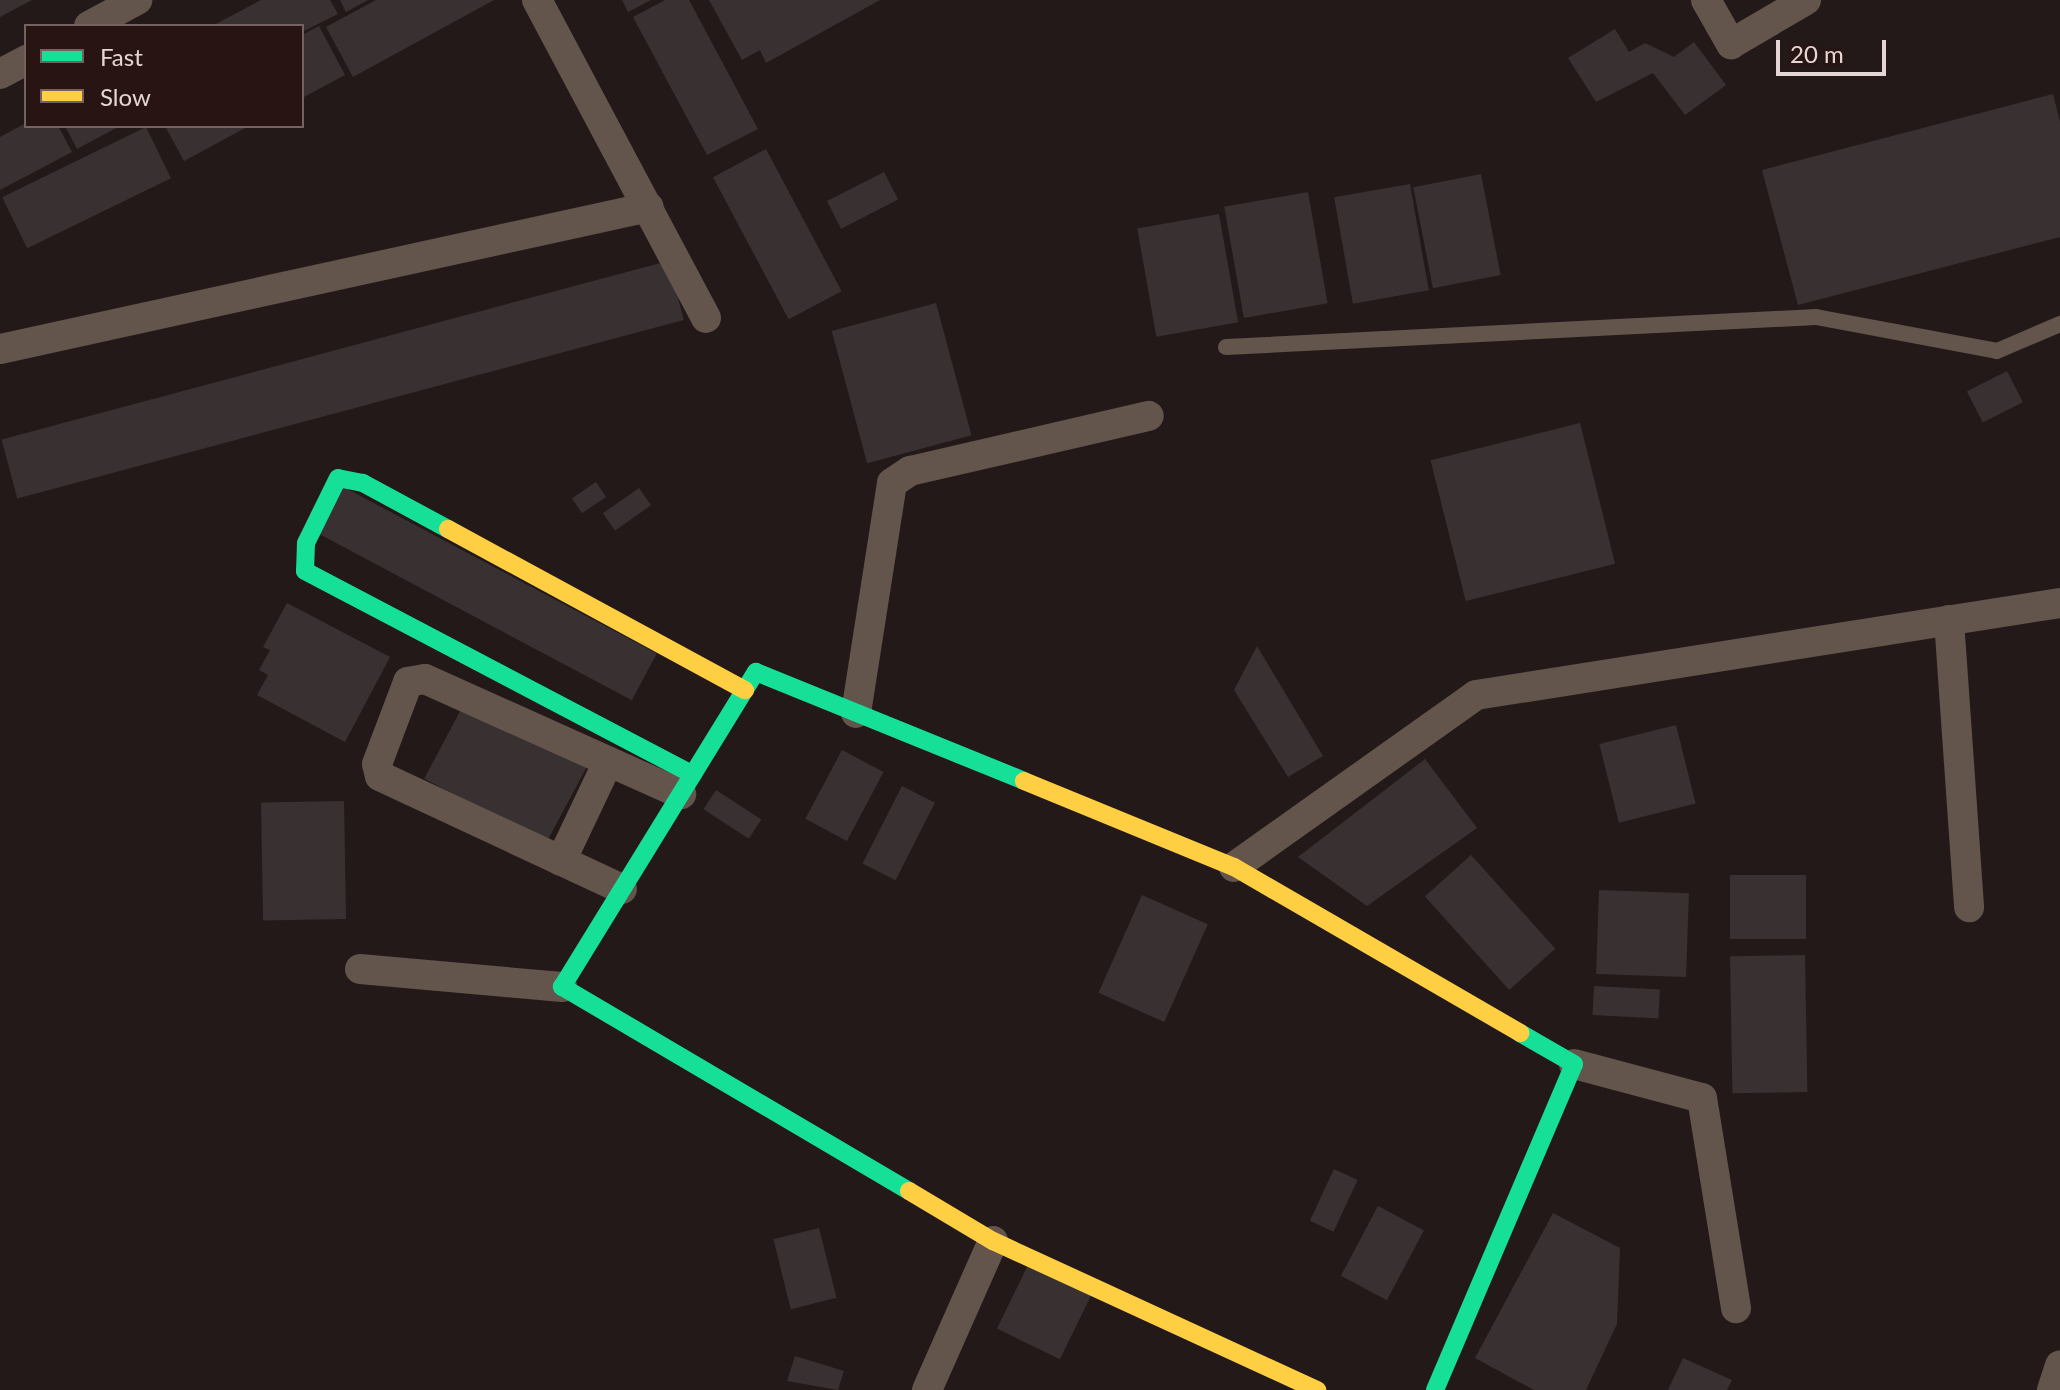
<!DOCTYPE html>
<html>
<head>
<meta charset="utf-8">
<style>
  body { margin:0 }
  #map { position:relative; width:2060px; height:1390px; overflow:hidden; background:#231918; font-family:Lato,sans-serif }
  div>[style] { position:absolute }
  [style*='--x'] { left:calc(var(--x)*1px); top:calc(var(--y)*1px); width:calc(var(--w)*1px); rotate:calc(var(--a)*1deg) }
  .building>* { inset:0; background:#393131; transform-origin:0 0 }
  .lane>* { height:16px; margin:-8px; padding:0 8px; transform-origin:8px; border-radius:8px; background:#63544c }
  .street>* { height:30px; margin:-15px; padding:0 15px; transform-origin:15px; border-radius:15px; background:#63544c }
  .fast>* { height:18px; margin:-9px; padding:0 9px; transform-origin:9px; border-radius:9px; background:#16e098 }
  .slow>* { height:18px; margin:-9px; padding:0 9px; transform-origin:9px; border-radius:9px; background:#ffcf43 }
  span { translate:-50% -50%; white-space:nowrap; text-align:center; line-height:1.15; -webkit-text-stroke:6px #281513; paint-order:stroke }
  .legend { position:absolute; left:24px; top:24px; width:280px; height:104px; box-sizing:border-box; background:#281513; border:2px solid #736260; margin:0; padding:10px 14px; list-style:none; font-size:24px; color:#e4d6d4 }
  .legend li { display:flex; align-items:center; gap:16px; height:40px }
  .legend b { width:40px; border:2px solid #736260 }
  .scale { position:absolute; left:1776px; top:40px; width:110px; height:36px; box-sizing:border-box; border:4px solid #e4d6d4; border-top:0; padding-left:10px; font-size:24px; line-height:28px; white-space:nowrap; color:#e4d6d4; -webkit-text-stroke:6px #281513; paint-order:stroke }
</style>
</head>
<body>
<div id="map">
  <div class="building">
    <i style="clip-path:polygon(0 0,32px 0,0 17px)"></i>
    <i style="clip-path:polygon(261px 0,330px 0,338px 14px,302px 32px,302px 26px,212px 26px)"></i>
    <i style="clip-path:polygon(340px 0,368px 0,346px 12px)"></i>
    <i style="clip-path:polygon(376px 0,494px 0,353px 77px,326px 27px)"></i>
    <i style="clip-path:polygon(622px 0,651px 0,628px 12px)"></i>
    <i style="clip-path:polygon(665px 0,689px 0,758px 129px,707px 155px,633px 17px)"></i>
    <i style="clip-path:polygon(709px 0,880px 0,766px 63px,760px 50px,742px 60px)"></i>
    <i style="clip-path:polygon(319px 26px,345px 75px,302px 98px,302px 35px)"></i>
    <i style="clip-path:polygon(1615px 29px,1629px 52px,1645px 43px,1674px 57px,1694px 42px,1726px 85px,1685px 115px,1653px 73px,1596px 102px,1568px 58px)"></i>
    <i style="clip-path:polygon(2053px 94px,2060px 122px,2060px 237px,1798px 305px,1762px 170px)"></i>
    <i style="clip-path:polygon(26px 123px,58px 126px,72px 152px,0 190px,0 137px)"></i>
    <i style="clip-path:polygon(65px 126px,120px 126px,77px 149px)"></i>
    <i style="clip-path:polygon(165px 126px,249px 126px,184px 161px)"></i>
    <i style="left:146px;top:127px;width:57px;height:160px;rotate:64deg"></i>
    <i style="left:766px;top:149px;width:161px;height:60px;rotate:62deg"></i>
    <i style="left:884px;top:172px;width:31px;height:64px;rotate:63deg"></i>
    <i style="left:1481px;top:174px;width:103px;height:69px;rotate:79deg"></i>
    <i style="left:1410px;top:184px;width:108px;height:77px;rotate:80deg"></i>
    <i style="left:1308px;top:192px;width:113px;height:85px;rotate:80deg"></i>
    <i style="left:1219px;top:214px;width:110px;height:83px;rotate:80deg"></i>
    <i style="left:668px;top:261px;width:61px;height:690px;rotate:75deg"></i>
    <i style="left:936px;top:303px;width:137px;height:108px;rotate:75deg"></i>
    <i style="left:2007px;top:371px;width:35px;height:45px;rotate:63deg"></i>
    <i style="left:1580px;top:423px;width:145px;height:154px;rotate:76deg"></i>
    <i style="left:596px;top:482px;width:18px;height:29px;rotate:56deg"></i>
    <i style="left:338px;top:484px;width:361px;height:53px;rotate:28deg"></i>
    <i style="left:639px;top:488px;width:21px;height:44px;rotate:55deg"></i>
    <i style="clip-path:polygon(287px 603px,390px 657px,345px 742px,257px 695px,268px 675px,259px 670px,270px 650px,263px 647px)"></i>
    <i style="clip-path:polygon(1257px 646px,1323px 756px,1288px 777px,1234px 690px)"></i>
    <i style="left:466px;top:700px;width:138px;height:89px;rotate:28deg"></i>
    <i style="left:1676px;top:725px;width:81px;height:79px;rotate:76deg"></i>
    <i style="left:842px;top:750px;width:47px;height:78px;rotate:28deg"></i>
    <i style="clip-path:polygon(1425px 759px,1477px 828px,1367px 906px,1298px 857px)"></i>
    <i style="left:902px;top:786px;width:37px;height:87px;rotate:27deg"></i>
    <i style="left:716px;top:790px;width:54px;height:23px;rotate:33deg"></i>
    <i style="left:344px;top:801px;width:118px;height:83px;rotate:89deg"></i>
    <i style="left:1471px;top:855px;width:126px;height:62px;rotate:48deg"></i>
    <i style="left:1806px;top:875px;width:64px;height:76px;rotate:90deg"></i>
    <i style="left:1599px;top:890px;width:90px;height:84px;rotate:2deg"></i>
    <i style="left:1142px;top:895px;width:72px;height:107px;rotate:24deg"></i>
    <i style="left:1805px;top:955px;width:137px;height:75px;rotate:89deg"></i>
    <i style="left:1594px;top:986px;width:66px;height:29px;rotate:3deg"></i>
    <i style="left:1334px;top:1169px;width:26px;height:57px;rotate:25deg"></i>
    <i style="left:1378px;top:1206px;width:52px;height:79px;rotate:28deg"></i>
    <i style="clip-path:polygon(1553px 1213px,1620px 1248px,1617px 1324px,1586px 1390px,1534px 1390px,1475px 1358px)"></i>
    <i style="left:819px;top:1228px;width:72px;height:47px;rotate:76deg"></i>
    <i style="left:1029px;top:1263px;width:70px;height:73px;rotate:26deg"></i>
    <i style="clip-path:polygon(795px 1356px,844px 1371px,838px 1390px,787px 1381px)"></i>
    <i style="clip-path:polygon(1683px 1358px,1732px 1380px,1727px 1390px,1668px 1390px)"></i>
  </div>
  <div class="lane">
    <i style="--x:1226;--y:347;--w:591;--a:-2.91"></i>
    <i style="--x:1816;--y:317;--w:184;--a:10.6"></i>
    <i style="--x:1997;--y:351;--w:69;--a:-23.2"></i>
  </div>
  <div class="street">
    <i style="--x:537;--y:0;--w:360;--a:62"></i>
    <i style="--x:1706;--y:0;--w:51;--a:60.4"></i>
    <i style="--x:1731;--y:44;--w:87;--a:-30.4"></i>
    <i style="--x:89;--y:26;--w:55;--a:-28.4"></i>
    <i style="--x:0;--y:74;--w:30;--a:-28"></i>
    <i style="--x:0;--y:349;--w:664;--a:-12.34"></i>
    <i style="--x:1949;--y:620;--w:288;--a:86"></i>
    <i style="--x:856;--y:713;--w:233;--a:-81.1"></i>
    <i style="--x:892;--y:483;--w:22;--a:-34"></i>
    <i style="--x:910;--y:471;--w:245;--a:-13"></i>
    <i style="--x:561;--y:861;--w:110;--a:-64.6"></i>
    <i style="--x:1234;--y:867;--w:297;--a:-35.4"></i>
    <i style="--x:1476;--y:695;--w:591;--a:-8.95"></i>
    <i style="--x:622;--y:889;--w:267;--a:-155"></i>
    <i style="--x:380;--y:776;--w:12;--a:-104"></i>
    <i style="--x:377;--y:764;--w:88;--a:-69.3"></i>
    <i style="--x:408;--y:682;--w:17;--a:-10"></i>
    <i style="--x:425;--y:679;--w:281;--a:24.2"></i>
    <i style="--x:360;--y:969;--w:203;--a:5.1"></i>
    <i style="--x:1574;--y:1064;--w:132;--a:14.9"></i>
    <i style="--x:1702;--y:1098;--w:213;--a:80.8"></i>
    <i style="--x:927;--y:1390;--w:163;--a:-66.1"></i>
    <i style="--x:2052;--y:1390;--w:26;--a:-72"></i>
  </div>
  <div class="fast">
    <i style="--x:448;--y:529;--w:97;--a:-151.6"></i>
    <i style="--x:363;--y:483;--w:25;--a:-169"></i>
    <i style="--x:338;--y:478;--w:72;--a:116.2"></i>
    <i style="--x:306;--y:543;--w:28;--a:92"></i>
    <i style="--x:305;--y:571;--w:438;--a:27.7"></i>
    <i style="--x:909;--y:1191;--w:403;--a:-149.5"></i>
    <i style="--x:562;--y:987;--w:370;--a:-58.4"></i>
    <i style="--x:756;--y:672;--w:289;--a:22.1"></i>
    <i style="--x:1435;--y:1390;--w:354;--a:-66.9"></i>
    <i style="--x:1574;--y:1064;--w:62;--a:-150.1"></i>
  </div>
  <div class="slow">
    <i style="--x:448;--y:529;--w:338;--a:28.5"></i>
    <i style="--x:1024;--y:781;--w:227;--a:22.3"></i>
    <i style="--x:1234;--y:867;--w:331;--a:30.1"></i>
    <i style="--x:909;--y:1191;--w:98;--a:30.8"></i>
    <i style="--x:993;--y:1241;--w:357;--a:24.7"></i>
  </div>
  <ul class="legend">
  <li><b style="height:10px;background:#16e098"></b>Fast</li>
  <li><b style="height:10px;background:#ffcf43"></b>Slow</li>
  </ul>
  <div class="scale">20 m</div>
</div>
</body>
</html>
